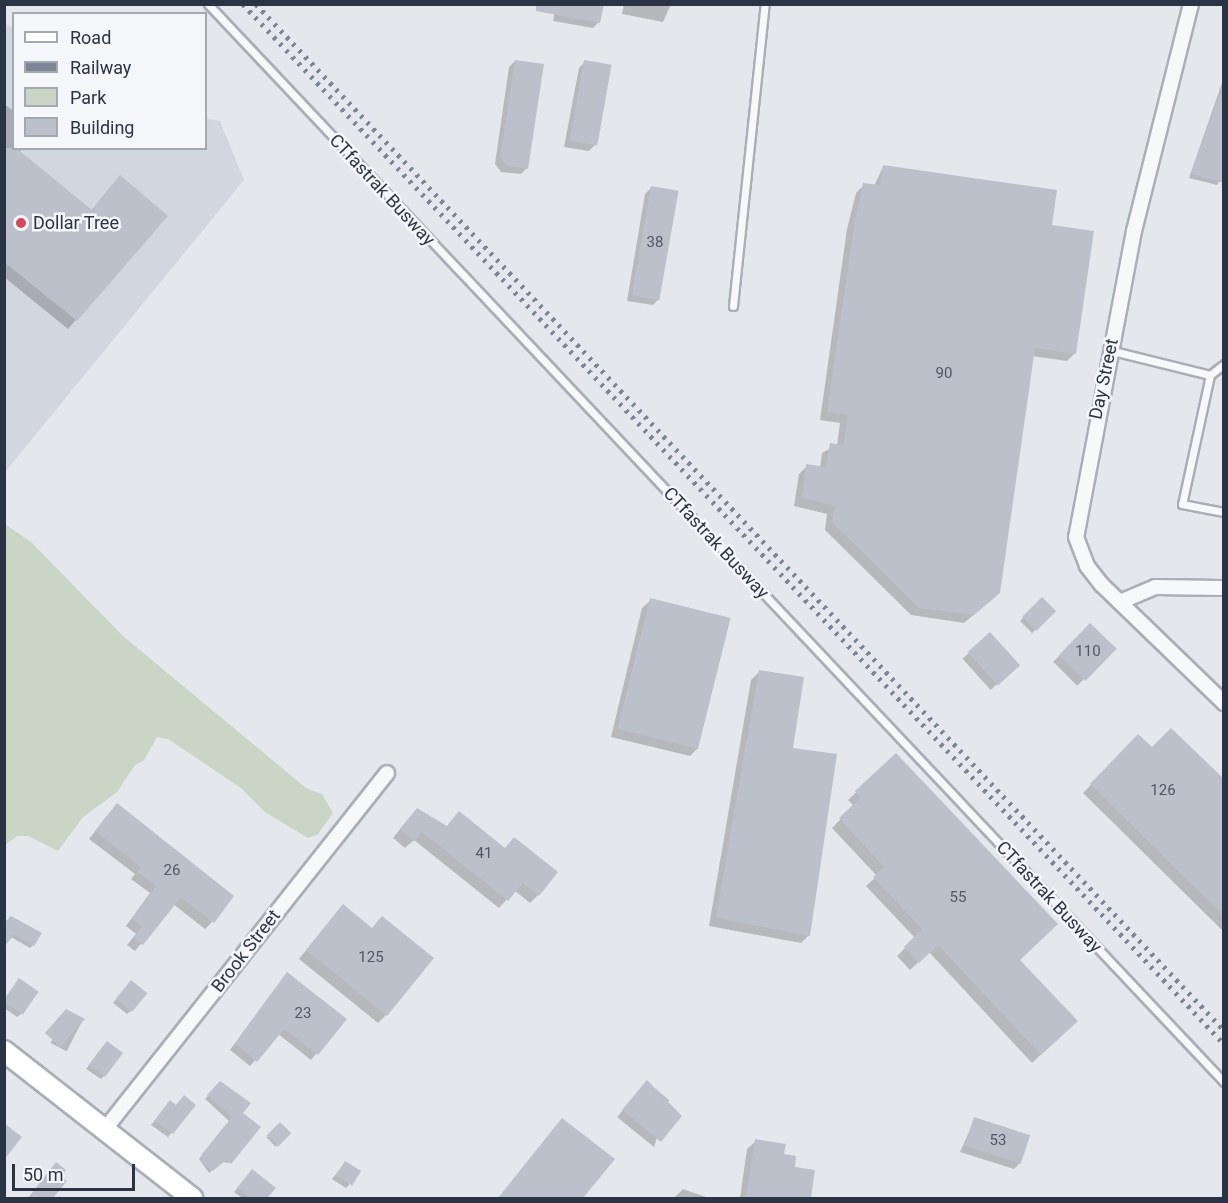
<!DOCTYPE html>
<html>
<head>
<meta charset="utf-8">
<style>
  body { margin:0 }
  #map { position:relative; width:1228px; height:1203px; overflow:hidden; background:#e4e7ec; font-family:Roboto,sans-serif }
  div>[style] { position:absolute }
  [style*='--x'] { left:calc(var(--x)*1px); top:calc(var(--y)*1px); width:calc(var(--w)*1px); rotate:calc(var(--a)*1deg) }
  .built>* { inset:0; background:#d2d6de }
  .green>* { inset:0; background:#c9d6c5 }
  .shadow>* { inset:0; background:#0003; transform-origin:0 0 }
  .building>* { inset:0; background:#bbc0ca; transform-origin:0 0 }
  .roads { filter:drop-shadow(2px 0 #a9aeb7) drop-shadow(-2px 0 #a9aeb7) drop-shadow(0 2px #a9aeb7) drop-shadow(0 -2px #a9aeb7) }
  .lane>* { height:7px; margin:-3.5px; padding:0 3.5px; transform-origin:3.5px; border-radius:3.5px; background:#f7f8fa }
  .street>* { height:14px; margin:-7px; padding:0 7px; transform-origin:7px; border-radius:7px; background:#f7f8fa }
  .secondary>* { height:20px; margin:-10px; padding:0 10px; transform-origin:10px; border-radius:10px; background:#fff }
  .rail>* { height:4.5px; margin-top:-2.25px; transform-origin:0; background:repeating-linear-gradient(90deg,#7d8696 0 3px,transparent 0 9px) }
  .dots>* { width:16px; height:16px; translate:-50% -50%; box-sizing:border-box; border:3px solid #f4f6f9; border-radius:50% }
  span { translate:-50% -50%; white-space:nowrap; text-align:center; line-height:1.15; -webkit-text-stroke:5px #f4f6f9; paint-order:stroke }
  .number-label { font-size:15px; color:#4f5766 }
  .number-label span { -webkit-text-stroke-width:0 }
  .street-label { font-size:18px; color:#2b3445 }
  .poi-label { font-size:18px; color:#2b3445 }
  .left { translate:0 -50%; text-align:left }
  .frame { position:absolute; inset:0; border:6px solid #2b3445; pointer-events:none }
  .legend { position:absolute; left:12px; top:12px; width:195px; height:138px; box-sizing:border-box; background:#f4f6f9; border:2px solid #a4a8b1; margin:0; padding:8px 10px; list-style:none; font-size:18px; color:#2b3445 }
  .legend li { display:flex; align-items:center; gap:12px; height:30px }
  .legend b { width:30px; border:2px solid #a4a8b1 }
  .scale { position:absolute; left:12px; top:1164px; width:123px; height:27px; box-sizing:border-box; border:3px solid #2b3445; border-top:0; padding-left:8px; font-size:18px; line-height:21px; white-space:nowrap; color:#2b3445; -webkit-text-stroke:4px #f4f6f9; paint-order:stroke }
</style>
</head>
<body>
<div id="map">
  <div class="built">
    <i style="clip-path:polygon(5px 23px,13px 29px,14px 148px,206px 148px,206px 119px,220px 121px,244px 180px,5px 472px)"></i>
  </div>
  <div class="green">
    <i style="clip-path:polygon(5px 524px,31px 542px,123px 636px,306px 788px,322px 794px,333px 813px,318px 834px,308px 838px,265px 812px,241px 788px,168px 739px,157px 737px,144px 760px,135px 765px,117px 792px,83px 817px,58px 851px,28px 836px,17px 836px,5px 845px)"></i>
  </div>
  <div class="shadow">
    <i style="clip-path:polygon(556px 4px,599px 22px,593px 28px,553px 21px)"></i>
    <i style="clip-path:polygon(624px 4px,671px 4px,663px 22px,622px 14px)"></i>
    <i style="clip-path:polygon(515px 61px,527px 168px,521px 174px,501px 172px,495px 164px,509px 67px)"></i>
    <i style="clip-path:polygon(585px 62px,595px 145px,589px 151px,564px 147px,579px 68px)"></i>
    <i style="clip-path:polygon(1224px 77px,1224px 171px,1217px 185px,1189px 178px)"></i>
    <i style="clip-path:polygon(4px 104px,14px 111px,14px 148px,23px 148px,19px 153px,91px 211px,112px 185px,166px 216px,68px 329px,4px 277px)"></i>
    <i style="clip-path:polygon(883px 167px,1050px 226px,1075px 353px,1067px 361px,1032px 356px,990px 601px,964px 623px,911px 615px,825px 530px,827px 514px,794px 506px,799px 474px,807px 466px,820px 468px,822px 453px,837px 445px,840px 423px,820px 420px,847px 229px,856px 193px,864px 185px,874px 186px)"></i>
    <i style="clip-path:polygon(651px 188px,659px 299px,653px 305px,627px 301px,645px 194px)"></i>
    <i style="left:1042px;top:599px;width:17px;height:31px;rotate:45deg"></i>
    <i style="clip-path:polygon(651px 600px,698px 748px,690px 756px,611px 737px,642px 608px)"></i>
    <i style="left:1090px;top:625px;width:34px;height:52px;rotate:45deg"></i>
    <i style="left:990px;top:634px;width:42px;height:37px;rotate:48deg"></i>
    <i style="clip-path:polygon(759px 672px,791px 749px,809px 935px,801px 943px,709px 926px,751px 680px)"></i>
    <i style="clip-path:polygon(1138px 736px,1152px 749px,1224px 781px,1224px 932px,1083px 793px)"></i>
    <i style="clip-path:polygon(896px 755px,1018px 960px,1076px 1021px,1032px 1063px,929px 952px,910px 970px,897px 956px,915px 938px,866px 886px,877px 876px,832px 828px,854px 806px,848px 800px)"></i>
    <i style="clip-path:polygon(110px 812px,212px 922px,205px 929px,173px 904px,135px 951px,127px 945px,136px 934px,126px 926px,150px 893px,131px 879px,135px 874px,89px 839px)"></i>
    <i style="clip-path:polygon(409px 818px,504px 850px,538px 895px,530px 903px,515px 891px,499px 908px,414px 840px,405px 848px,393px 838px)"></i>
    <i style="clip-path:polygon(335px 915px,386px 1015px,378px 1023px,299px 959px)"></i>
    <i style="clip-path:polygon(4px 918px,33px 945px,30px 948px,11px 937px,4px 946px)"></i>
    <i style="clip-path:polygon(19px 980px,21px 1014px,17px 1017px,4px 1008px,4px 999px)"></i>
    <i style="clip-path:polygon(282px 980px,344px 1019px,311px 1060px,278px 1034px,250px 1066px,230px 1050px)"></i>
    <i style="clip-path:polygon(127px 986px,131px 1011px,127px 1014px,113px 1003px)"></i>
    <i style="left:67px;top:1011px;width:18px;height:36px;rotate:27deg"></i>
    <i style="clip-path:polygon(103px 1046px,104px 1076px,101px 1079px,86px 1069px)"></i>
    <i style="clip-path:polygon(220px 1082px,241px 1113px,230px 1163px,222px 1162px,209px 1173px,199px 1159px,229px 1121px,205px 1099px)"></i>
    <i style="clip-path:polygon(647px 1082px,669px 1100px,654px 1147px,617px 1117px)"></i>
    <i style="clip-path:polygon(194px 1105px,168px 1137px,151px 1125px,167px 1106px)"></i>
    <i style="clip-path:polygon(975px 1119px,1020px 1163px,1014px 1169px,960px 1152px)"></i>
    <i style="left:280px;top:1124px;width:13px;height:19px;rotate:45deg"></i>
    <i style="clip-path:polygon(555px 1127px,613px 1159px,582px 1198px,499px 1198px)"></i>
    <i style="clip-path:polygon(756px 1141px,793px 1168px,813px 1171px,809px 1198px,740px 1198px,747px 1149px)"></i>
    <i style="clip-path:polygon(345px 1163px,349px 1185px,346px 1188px,332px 1179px)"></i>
    <i style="clip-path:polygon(249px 1175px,274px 1188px,265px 1198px,242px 1198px,234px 1192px)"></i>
    <i style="clip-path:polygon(683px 1189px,709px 1198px,674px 1198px)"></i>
  </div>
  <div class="building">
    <i style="clip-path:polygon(536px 4px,604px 4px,600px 23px,536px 11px)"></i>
    <i style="clip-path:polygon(515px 60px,544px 64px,528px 169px,508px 166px,500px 158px)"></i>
    <i style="left:584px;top:60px;width:28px;height:82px;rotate:10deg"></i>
    <i style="clip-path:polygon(1219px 95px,1224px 95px,1224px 183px,1191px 174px)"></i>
    <i style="clip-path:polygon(4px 148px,16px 148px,92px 210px,120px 175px,168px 216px,77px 321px,4px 262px)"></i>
    <i style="clip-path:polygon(883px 165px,1057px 190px,1052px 225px,1094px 231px,1076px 354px,1035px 348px,1000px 593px,974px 615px,919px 608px,832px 522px,835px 506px,802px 498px,806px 464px,826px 467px,830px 443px,843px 445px,848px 415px,827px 412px,855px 220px,863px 183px,880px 185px)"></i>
    <i style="left:651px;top:186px;width:28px;height:111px;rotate:10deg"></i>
    <i style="left:1042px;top:597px;width:20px;height:28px;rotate:45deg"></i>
    <i style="left:650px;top:598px;width:83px;height:135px;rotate:14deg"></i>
    <i style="left:1090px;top:623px;width:37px;height:45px;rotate:44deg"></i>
    <i style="left:990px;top:632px;width:45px;height:30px;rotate:48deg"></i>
    <i style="clip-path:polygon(759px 670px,804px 677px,793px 748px,837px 754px,810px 936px,716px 918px)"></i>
    <i style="clip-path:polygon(1171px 728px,1224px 779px,1224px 916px,1090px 784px,1138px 734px,1152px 747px)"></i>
    <i style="clip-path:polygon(896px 753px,1058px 924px,1020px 960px,1078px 1021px,1041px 1055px,938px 945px,919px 963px,904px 947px,922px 929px,873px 877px,884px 867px,839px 818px,861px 797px,855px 791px)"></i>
    <i style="clip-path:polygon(117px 803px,234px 896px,214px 923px,181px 897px,143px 945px,133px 938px,142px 926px,132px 919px,156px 886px,137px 871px,141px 867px,95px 831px)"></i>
    <i style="clip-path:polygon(417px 808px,447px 826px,459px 811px,505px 848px,514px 837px,558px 872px,539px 896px,523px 883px,508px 901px,422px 832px,414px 841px,400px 829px)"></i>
    <i style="clip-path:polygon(343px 904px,372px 928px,382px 916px,434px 958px,387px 1016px,306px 950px)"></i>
    <i style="clip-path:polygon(11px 916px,42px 933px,34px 946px,14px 935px,4px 947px,4px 923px)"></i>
    <i style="clip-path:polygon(287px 972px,347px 1019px,318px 1055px,284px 1029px,257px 1062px,235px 1043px)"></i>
    <i style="left:19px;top:978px;width:24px;height:28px;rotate:35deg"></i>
    <i style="left:131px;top:980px;width:21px;height:24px;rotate:39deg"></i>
    <i style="clip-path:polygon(66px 1009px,85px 1019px,60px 1047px,45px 1033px)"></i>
    <i style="left:107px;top:1041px;width:20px;height:30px;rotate:37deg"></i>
    <i style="clip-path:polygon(647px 1080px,682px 1116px,661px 1142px,622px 1110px)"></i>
    <i style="clip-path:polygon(220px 1081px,251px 1103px,243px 1113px,261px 1127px,231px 1164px,226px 1160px,213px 1171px,202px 1163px,202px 1154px,232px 1117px,207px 1095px)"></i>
    <i style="clip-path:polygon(184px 1095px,196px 1105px,173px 1134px,154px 1121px,170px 1100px,176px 1105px)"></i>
    <i style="left:974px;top:1117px;width:59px;height:30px;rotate:18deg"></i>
    <i style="clip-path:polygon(562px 1118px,615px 1159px,583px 1198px,498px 1198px)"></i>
    <i style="left:280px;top:1122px;width:16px;height:19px;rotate:45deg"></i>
    <i style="clip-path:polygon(4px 1123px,22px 1137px,4px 1160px)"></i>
    <i style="clip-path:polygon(755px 1139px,786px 1144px,784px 1154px,796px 1156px,795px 1167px,815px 1170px,811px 1198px,746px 1198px)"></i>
    <i style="left:345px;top:1161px;width:19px;height:17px;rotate:32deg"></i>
    <i style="clip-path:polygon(56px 1162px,66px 1170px,61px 1176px,67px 1181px,53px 1198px,28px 1198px)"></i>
    <i style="clip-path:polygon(252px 1169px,276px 1188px,267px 1198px,250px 1198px,237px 1188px)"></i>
  </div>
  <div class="roads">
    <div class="lane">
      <i style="--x:208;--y:4;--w:1481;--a:46.7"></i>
      <i style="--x:733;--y:306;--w:304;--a:-84"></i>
      <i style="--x:1109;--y:350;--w:104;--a:13.9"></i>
      <i style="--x:1210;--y:375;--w:132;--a:102.2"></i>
      <i style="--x:1182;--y:504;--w:43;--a:10.8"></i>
      <i style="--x:1210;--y:375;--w:18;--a:-38"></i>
    </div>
    <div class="street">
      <i style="--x:1191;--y:4;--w:234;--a:104.1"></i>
      <i style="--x:1134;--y:231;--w:311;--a:100.7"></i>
      <i style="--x:1076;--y:537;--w:31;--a:69"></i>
      <i style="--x:1087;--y:566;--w:24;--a:52"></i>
      <i style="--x:1102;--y:585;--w:170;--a:44"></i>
      <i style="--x:1120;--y:602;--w:38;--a:-23"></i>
      <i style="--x:1155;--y:587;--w:69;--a:0.8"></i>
      <i style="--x:105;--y:1129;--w:454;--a:-51.6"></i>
    </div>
    <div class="secondary">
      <i style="--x:4;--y:1051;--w:239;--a:38"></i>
    </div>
  </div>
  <div class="rail">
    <i style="--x:243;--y:4;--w:1430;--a:46.67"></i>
    <i style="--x:256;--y:4;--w:1411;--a:46.67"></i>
  </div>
  <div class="dots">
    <i style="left:21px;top:223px;background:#d1495b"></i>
  </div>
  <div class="number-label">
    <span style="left:655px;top:243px">38</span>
    <span style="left:944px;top:374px">90</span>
    <span style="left:1088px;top:652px">110</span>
    <span style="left:1163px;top:791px">126</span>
    <span style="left:484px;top:854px">41</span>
    <span style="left:172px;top:871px">26</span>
    <span style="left:958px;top:898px">55</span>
    <span style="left:371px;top:958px">125</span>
    <span style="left:303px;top:1014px">23</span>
    <span style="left:998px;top:1141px">53</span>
  </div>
  <div class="street-label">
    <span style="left:382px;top:190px;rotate:47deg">CTfastrak Busway</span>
    <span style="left:1104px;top:379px;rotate:-78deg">Day Street</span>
    <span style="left:716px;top:543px;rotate:47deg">CTfastrak Busway</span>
    <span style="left:1049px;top:897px;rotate:47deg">CTfastrak Busway</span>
    <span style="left:246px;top:951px;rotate:-52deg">Brook Street</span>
  </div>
  <div class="poi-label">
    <span class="left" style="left:33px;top:223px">Dollar Tree</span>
  </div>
  <div class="frame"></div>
  <ul class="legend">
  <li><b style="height:8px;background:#fff"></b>Road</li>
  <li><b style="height:8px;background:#7d8696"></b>Railway</li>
  <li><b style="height:16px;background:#c9d6c5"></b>Park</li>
  <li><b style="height:16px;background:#bbc0ca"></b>Building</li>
  </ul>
  <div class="scale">50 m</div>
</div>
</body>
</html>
